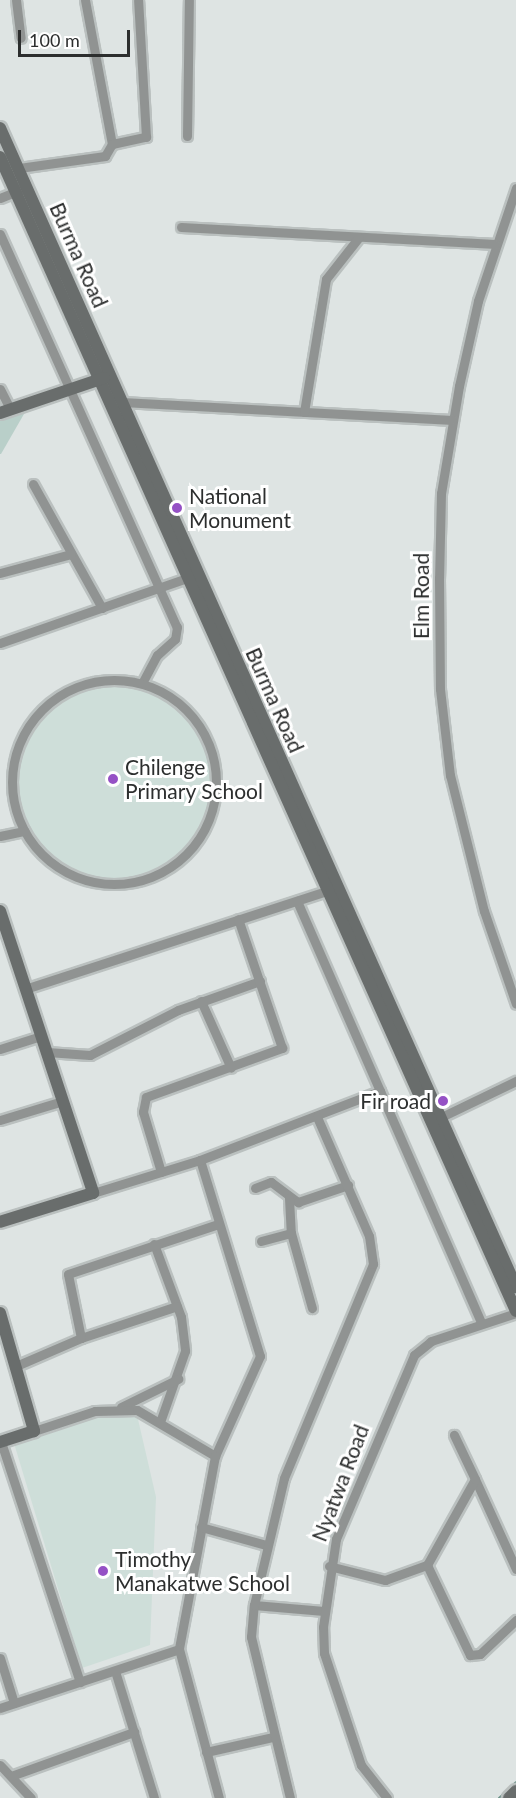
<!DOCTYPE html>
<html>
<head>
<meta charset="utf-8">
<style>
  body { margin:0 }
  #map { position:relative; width:516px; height:1798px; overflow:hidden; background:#dee4e3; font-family:Lato,sans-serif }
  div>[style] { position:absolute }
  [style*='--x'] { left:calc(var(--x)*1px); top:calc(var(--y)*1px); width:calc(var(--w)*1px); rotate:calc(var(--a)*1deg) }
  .built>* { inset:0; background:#ceded9 }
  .green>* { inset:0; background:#b9cfc9 }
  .stream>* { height:2px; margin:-1px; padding:0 1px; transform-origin:1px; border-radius:1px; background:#6d9188 }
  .roads { filter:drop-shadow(2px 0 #bac0bf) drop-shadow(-2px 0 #bac0bf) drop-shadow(0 2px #bac0bf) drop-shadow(0 -2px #bac0bf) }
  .street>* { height:9px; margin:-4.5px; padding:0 4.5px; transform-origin:4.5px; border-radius:4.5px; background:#909392 }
  .street>.ring { margin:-4.5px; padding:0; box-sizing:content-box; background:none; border:9px solid #909392; border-radius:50% }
  .secondary>* { height:12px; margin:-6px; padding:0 6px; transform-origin:6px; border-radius:6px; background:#696d6c }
  .dots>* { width:16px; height:16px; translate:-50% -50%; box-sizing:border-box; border:3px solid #fff; border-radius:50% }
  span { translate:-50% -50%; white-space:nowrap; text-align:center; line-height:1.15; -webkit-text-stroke:6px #fff; paint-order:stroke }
  .street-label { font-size:21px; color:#2c2e2e }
  .poi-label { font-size:21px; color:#2c2e2e }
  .left { translate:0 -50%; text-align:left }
  .right { translate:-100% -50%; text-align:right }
  .scale { position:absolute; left:18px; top:30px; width:112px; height:27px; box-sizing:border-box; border:3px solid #2c2e2e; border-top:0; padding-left:8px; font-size:18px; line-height:21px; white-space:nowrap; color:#2c2e2e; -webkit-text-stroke:4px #fff; paint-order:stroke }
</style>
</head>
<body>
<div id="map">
  <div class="built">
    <i style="clip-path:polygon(114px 677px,142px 680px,185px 707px,205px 731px,215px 765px,215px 798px,211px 824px,189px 853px,154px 873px,125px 880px,88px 879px,50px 863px,26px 833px,11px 793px,12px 757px,25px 723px,57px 696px)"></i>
    <i style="clip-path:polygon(102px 1411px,137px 1415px,156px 1497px,150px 1645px,82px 1668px,13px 1440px)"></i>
  </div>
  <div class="green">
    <i style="clip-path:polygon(28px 407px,1px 454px,0 454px,0 417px)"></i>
  </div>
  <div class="stream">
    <i style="--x:499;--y:1798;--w:23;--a:-43"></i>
  </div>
  <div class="roads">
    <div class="street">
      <i style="--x:16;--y:0;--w:38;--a:83"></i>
      <i style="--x:85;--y:0;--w:147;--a:79.4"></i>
      <i style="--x:187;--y:136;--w:136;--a:-89.2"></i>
      <i style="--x:19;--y:168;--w:87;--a:-7.9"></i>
      <i style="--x:105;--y:156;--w:14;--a:-60"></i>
      <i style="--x:112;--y:144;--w:35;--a:-12"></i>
      <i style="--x:146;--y:137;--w:137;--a:-93.3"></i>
      <i style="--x:516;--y:188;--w:119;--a:108.6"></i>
      <i style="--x:478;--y:301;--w:87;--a:102.6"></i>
      <i style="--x:459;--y:386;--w:109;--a:99.5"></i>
      <i style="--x:441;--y:493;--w:85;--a:91.3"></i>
      <i style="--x:439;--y:578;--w:111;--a:89.5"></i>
      <i style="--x:440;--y:689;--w:87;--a:83.4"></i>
      <i style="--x:450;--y:775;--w:140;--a:76"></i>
      <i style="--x:484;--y:911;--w:98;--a:71"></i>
      <i style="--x:0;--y:198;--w:22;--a:-22"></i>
      <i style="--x:181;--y:227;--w:315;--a:3.1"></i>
      <i style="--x:0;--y:234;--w:431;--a:65.8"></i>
      <i style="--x:177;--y:627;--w:12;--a:99"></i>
      <i style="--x:175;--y:639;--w:24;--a:138"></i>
      <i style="--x:157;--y:655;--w:32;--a:118"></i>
      <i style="--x:0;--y:389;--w:22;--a:63"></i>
      <i style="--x:122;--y:402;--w:331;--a:3.1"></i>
      <i style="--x:304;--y:412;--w:135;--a:-80.6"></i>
      <i style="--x:326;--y:279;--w:53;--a:-51.8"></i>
      <i style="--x:33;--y:484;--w:142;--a:60.9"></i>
      <i style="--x:0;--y:573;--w:73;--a:-15"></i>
      <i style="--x:0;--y:643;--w:198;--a:-19.2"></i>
      <i class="ring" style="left:12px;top:680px;width:195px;height:195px"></i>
      <i style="--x:0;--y:836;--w:25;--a:-12"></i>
      <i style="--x:297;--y:901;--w:460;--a:66.4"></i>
      <i style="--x:25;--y:989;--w:317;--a:-18"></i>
      <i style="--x:201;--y:1001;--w:73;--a:65.9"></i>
      <i style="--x:0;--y:1049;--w:43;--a:-17.6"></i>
      <i style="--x:47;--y:1052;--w:43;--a:4"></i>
      <i style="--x:90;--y:1055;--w:99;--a:-27.1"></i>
      <i style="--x:178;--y:1010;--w:87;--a:-19.5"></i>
      <i style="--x:437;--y:1119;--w:88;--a:-25.7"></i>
      <i style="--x:0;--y:1120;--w:66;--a:-16.8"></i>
      <i style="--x:200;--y:1160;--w:205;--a:73"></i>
      <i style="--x:260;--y:1356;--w:110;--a:114.2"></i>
      <i style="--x:161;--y:1172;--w:63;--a:-106.7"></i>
      <i style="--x:143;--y:1112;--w:15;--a:-79"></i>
      <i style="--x:146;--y:1097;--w:145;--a:-19.8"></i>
      <i style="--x:282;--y:1048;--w:136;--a:-108.8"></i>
      <i style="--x:255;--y:1188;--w:17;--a:-21"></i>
      <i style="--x:271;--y:1182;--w:34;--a:37"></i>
      <i style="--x:298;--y:1202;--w:53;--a:-18.8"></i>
      <i style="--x:93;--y:1193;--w:112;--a:-17.1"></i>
      <i style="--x:200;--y:1160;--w:193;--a:-21"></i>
      <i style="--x:289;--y:1198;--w:35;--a:87"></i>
      <i style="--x:291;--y:1233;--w:78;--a:74.4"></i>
      <i style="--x:261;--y:1241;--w:31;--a:-15"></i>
      <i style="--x:154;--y:1244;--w:78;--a:69.7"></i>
      <i style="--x:181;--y:1317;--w:34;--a:83"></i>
      <i style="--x:185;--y:1351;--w:75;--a:109.4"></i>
      <i style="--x:81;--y:1338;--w:101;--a:-18.4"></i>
      <i style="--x:16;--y:1366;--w:71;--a:-23.3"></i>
      <i style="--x:81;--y:1338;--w:65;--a:-101.5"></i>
      <i style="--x:68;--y:1274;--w:158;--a:-18.4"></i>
      <i style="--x:121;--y:1407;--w:64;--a:-26.2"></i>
      <i style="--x:34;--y:1431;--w:64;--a:-18.2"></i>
      <i style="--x:95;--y:1411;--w:42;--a:-1.4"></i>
      <i style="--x:137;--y:1410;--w:91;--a:30.5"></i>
      <i style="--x:215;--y:1456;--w:196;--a:100.6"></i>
      <i style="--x:179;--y:1649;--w:154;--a:75"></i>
      <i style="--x:1;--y:1442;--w:253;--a:71.8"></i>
      <i style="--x:475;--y:1479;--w:99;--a:65.5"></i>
      <i style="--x:201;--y:1527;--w:67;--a:15.5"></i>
      <i style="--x:427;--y:1565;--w:100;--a:64.5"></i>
      <i style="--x:470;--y:1655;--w:10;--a:-6"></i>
      <i style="--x:480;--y:1654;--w:50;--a:-43.4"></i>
      <i style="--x:329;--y:1566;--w:58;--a:14"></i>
      <i style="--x:385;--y:1580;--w:45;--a:-19.7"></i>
      <i style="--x:427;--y:1565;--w:98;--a:-60.8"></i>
      <i style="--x:475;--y:1479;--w:49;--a:-115.5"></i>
      <i style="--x:254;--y:1605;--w:70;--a:4.9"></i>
      <i style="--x:0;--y:1658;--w:47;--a:72.7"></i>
      <i style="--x:115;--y:1671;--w:133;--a:72.9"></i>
      <i style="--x:0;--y:1708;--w:188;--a:-18.2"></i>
      <i style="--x:206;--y:1752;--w:69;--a:-12.6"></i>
      <i style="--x:0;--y:1765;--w:45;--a:46.8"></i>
      <i style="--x:11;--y:1776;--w:131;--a:-19.7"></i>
      <i style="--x:290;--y:1798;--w:166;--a:-103.6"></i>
      <i style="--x:251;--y:1637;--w:32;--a:-85"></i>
      <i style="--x:254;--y:1605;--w:130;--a:-76.7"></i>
      <i style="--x:284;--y:1478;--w:232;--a:-67.4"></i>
      <i style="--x:373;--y:1264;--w:28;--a:-98"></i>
      <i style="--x:369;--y:1236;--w:130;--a:-113.6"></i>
      <i style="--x:387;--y:1798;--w:42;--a:-128.2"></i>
      <i style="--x:361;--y:1765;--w:118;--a:-108.3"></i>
      <i style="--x:324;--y:1653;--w:26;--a:-92"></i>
      <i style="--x:323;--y:1627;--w:89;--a:-81.6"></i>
      <i style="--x:336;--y:1539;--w:200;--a:-67"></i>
      <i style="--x:414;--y:1355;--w:22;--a:-39"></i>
      <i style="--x:431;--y:1341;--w:89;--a:-18.2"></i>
    </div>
    <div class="secondary">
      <i style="--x:0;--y:128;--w:1269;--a:66"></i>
      <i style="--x:0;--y:157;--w:1264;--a:65.91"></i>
      <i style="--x:0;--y:413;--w:110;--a:-18.6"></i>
      <i style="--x:0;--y:911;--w:297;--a:71.7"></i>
      <i style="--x:93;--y:1193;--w:97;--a:162.7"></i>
      <i style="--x:0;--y:1313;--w:123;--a:73.9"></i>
      <i style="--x:34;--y:1431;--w:36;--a:162"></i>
      <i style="--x:509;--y:1798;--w:10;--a:-45"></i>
    </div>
  </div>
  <div class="dots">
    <i style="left:177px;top:508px;background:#9551c5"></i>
    <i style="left:113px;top:779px;background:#9551c5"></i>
    <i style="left:443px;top:1101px;background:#9551c5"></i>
    <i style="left:103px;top:1571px;background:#9551c5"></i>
  </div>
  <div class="street-label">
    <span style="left:79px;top:255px;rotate:66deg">Burma Road</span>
    <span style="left:421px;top:596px;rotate:-90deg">Elm Road</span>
    <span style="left:275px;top:700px;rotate:66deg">Burma Road</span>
    <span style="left:340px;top:1483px;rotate:-69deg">Nyatwa Road</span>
  </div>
  <div class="poi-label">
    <span class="left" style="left:189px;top:508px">National<br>Monument</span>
    <span class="left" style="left:125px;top:779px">Chilenge<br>Primary School</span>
    <span class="right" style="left:431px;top:1101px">Fir road</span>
    <span class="left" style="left:115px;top:1571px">Timothy<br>Manakatwe School</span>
  </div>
  <div class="scale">100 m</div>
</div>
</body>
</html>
